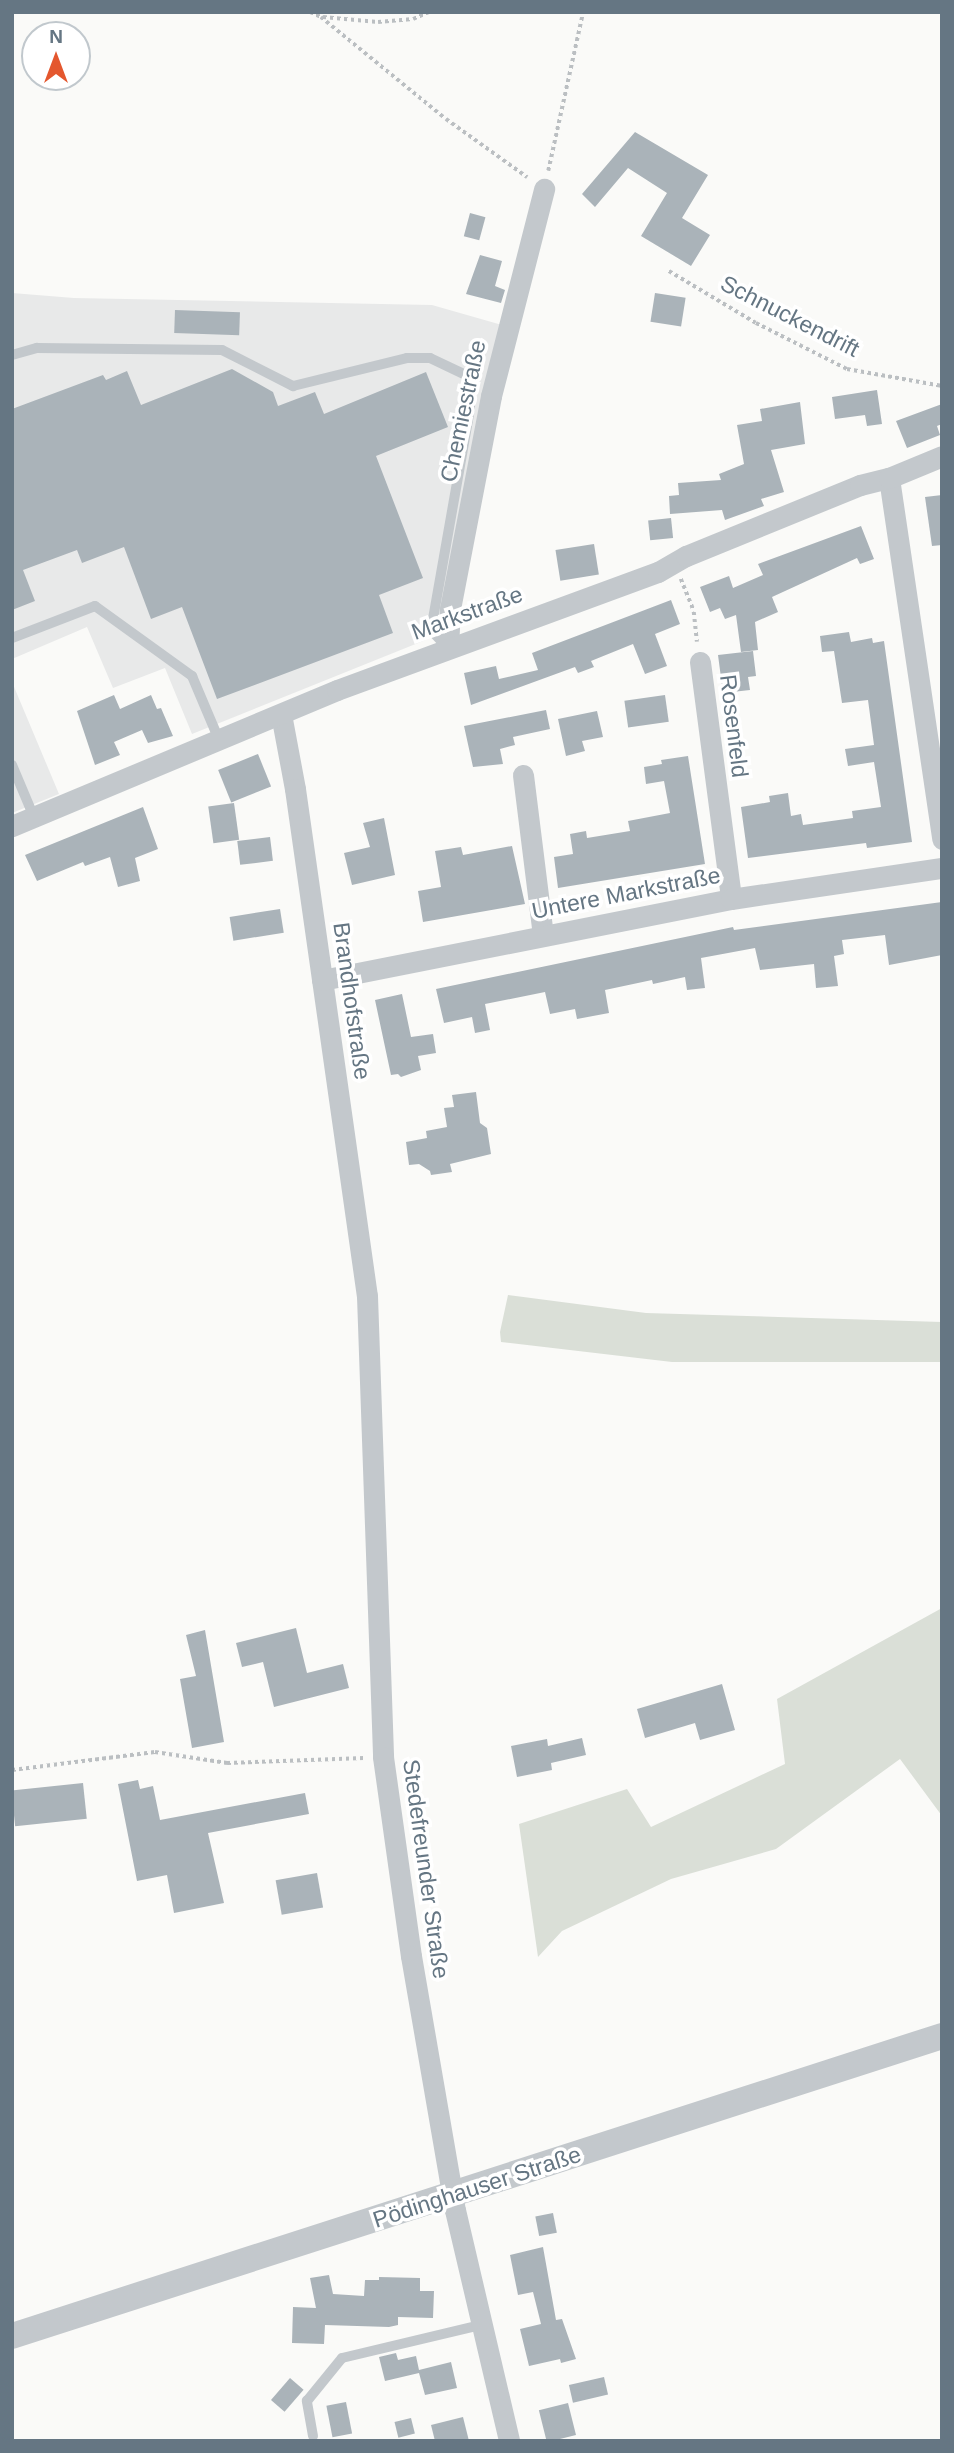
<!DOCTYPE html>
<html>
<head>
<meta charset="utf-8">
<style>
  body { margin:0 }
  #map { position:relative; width:954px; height:2453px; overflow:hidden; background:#fafaf8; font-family:Helvetica,sans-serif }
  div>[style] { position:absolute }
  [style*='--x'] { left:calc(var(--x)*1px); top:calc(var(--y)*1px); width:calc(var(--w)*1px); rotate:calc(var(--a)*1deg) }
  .built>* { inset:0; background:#e8e9e9 }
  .green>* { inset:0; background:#dadfd7 }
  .building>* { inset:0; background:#aab3b9; transform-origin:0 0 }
  .path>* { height:3.5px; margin-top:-1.75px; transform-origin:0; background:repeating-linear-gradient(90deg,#bbbfc2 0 3.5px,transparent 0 7px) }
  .service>* { height:10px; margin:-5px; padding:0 5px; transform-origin:5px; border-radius:5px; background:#c3c8cc }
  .minor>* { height:21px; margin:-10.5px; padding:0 10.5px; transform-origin:10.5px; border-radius:10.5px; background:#c3c8cc }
  .tertiary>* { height:26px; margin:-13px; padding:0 13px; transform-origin:13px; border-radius:13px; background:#c3c8cc }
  span { translate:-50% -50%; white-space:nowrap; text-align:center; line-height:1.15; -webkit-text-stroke:7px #fff; paint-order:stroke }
  .street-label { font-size:23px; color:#657683 }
  .frame { position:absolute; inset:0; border:14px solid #657683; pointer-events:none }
  .north { position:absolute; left:21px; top:21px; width:70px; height:70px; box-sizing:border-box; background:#fff; border:2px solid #c1c8cd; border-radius:50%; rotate:0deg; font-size:19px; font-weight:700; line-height:28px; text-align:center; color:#657683 }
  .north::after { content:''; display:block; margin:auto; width:24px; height:32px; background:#e4572e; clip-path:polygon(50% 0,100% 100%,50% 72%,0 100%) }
</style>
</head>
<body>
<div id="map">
  <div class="built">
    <i style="clip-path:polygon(12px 293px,74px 298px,432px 305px,502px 325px,445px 622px,433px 637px,192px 734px,165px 668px,113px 688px,87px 627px,12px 659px)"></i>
    <i style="clip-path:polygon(12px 682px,59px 794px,12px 813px)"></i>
  </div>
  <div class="green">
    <i style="clip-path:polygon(508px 1295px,646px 1313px,942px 1322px,942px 1362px,672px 1362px,501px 1342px,500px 1332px)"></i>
    <i style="clip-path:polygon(942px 1608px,942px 1816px,900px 1759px,776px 1849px,671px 1879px,562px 1931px,538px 1957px,519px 1824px,627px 1789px,651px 1827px,785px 1764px,777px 1699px)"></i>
  </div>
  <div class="building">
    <i style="clip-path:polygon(635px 132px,708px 175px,682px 218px,710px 235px,691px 266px,641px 236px,667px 193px,628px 168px,595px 207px,582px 194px)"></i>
    <i style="left:470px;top:213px;width:16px;height:24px;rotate:15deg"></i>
    <i style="clip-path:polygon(480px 255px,502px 261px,495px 286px,505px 290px,501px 303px,466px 294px)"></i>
    <i style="left:655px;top:293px;width:31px;height:29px;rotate:9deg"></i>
    <i style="left:175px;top:310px;width:65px;height:23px;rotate:2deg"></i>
    <i style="clip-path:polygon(232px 369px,273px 392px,278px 406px,315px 392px,324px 414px,426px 372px,448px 427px,376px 456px,423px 578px,379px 595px,393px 633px,217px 699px,182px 607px,151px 619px,124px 547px,82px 563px,77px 550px,23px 570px,35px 601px,12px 610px,12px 409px,103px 375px,106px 380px,127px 371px,141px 405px)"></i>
    <i style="clip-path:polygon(877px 390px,882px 424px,867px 426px,865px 415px,835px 419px,832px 397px)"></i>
    <i style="clip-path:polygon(800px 402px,805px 444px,771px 450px,784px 492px,761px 499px,764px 506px,725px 520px,722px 510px,670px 514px,669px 496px,679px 495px,678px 483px,721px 480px,719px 474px,744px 464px,737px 425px,762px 421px,760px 409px)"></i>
    <i style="clip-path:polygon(942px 404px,942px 424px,937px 426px,940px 435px,907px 448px,896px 421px)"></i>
    <i style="clip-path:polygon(942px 495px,942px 545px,932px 546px,925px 497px)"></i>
    <i style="left:671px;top:518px;width:20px;height:23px;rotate:84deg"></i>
    <i style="clip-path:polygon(861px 526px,874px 559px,860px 564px,857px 558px,772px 597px,778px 612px,755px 622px,758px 650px,741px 652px,736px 615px,725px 619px,720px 608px,710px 612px,700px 587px,729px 576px,733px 588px,763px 575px,758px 564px)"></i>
    <i style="left:594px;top:544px;width:31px;height:39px;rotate:81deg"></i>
    <i style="clip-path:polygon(671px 600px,680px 624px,655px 634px,667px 666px,645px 674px,633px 644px,591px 661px,594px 667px,578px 673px,575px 667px,471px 705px,464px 673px,496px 666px,499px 679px,538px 670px,532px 653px)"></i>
    <i style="clip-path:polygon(849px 632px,851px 642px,872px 638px,873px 643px,884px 641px,912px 842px,867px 848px,866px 843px,748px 858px,741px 807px,770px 802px,769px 796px,788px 793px,791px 816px,801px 814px,803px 825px,853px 818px,852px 811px,881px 807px,874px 762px,848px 766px,845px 749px,874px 745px,868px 700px,842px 703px,834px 651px,822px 652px,820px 636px)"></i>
    <i style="clip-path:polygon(753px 651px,756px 676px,748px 677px,750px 690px,723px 693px,718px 655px)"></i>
    <i style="clip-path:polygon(114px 695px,120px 709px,151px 695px,157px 709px,161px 708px,173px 736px,148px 743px,142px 730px,114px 742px,120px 755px,95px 765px,77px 711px)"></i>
    <i style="left:665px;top:695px;width:27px;height:41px;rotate:82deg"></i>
    <i style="clip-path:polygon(546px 710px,550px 729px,513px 737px,515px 745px,500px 749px,503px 764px,473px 767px,464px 726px)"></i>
    <i style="clip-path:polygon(597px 711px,603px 737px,582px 741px,585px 751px,566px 756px,558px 719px)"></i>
    <i style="left:258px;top:754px;width:35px;height:43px;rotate:68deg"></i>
    <i style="clip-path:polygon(688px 756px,705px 864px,558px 888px,554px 857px,573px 854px,570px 834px,586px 831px,587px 838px,630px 831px,628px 821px,670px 813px,664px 781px,646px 784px,644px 767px,662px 764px,661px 760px)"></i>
    <i style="left:234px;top:803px;width:37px;height:26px;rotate:82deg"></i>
    <i style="clip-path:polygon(143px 807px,158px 849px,135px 858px,140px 881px,118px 887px,110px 857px,85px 866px,83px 862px,37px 881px,25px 855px)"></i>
    <i style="clip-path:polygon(384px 818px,395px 875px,352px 885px,344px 853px,370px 847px,363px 823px)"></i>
    <i style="left:270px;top:837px;width:24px;height:33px;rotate:83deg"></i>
    <i style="clip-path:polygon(512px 846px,525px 904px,423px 922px,418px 891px,441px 887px,435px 851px,461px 847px,463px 855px)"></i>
    <i style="clip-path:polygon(942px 902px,942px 955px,889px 965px,885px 935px,842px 940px,844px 954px,834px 956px,838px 986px,816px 988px,814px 964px,760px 970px,755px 948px,701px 958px,705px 988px,687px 990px,685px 977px,653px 984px,652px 980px,605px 990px,609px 1013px,577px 1019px,575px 1009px,550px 1014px,545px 992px,485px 1004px,490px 1030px,475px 1033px,472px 1017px,444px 1023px,436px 989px,733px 927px,734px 930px)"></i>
    <i style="left:280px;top:909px;width:24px;height:51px;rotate:81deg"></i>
    <i style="clip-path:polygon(402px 994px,411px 1037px,433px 1034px,436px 1053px,418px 1056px,421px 1070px,401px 1077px,398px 1074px,391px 1075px,375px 1000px)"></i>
    <i style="clip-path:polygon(476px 1092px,480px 1123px,487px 1128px,491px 1154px,450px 1164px,452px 1172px,431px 1175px,430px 1171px,419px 1164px,409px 1165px,406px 1142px,427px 1138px,426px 1131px,447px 1127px,444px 1108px,454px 1107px,452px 1095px)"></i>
    <i style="clip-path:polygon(296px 1628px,307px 1673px,343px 1664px,349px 1688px,274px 1707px,263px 1662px,242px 1667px,236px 1643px)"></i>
    <i style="clip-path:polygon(205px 1630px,224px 1742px,192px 1748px,180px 1679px,196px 1676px,186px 1635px)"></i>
    <i style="clip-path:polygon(722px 1684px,735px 1730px,700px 1740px,695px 1723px,645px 1738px,637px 1709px)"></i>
    <i style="clip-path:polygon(582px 1738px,586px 1755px,551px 1763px,552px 1770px,517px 1777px,511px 1746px,547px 1739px,548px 1746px)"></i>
    <i style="clip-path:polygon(138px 1780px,140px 1789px,153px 1786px,160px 1820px,305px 1793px,309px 1814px,208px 1833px,224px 1903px,174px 1913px,167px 1875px,137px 1881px,118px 1784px)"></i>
    <i style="left:83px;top:1783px;width:36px;height:72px;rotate:84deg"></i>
    <i style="left:317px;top:1873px;width:35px;height:42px;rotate:80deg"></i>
    <i style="left:553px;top:2213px;width:20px;height:18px;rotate:79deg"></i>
    <i style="clip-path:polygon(543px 2247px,556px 2320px,562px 2319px,576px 2359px,561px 2363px,560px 2359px,529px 2366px,520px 2329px,541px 2324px,533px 2292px,518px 2295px,510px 2255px)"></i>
    <i style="clip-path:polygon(329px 2275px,333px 2294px,364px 2296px,365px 2280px,379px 2280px,379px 2277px,420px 2278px,420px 2291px,434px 2291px,433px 2318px,398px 2317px,398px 2325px,389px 2327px,325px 2325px,324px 2344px,292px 2343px,293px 2307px,316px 2308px,310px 2278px)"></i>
    <i style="clip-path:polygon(396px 2353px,398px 2360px,416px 2356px,419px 2370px,451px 2362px,457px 2388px,425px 2395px,419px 2373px,385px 2381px,379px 2357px)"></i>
    <i style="left:604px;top:2377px;width:18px;height:36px;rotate:77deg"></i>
    <i style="left:290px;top:2378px;width:18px;height:29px;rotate:41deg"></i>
    <i style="left:346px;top:2402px;width:32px;height:20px;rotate:79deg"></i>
    <i style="left:568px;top:2403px;width:33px;height:30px;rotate:76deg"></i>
    <i style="clip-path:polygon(463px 2417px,469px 2441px,435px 2441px,431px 2425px)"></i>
    <i style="left:411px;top:2418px;width:16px;height:17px;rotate:76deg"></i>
  </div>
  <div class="path">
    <i style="--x:310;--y:12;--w:12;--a:24"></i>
    <i style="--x:321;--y:17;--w:161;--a:39.2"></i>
    <i style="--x:446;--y:119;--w:100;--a:35.6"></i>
    <i style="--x:323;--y:17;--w:55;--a:5.2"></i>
    <i style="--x:378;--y:22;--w:35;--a:-5"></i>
    <i style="--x:413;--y:19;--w:17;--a:-24"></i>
    <i style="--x:548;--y:171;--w:163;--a:-77.6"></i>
    <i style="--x:669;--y:271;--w:101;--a:30.9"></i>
    <i style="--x:756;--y:323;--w:102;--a:26.8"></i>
    <i style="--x:847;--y:369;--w:97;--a:10.1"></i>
    <i style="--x:681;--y:579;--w:35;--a:68"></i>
    <i style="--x:694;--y:612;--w:30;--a:84"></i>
    <i style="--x:12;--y:1770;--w:144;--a:-7.2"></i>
    <i style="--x:155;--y:1752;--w:73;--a:8.7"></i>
    <i style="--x:227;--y:1763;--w:137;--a:-2.1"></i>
  </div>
  <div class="service">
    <i style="--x:12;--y:355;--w:26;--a:-16"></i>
    <i style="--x:37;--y:348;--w:185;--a:0.6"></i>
    <i style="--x:222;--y:350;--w:80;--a:26.9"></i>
    <i style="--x:293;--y:386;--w:117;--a:-13.8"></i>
    <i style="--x:407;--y:358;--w:23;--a:0"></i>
    <i style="--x:430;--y:358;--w:44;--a:25.4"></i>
    <i style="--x:470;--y:377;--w:32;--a:90"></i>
    <i style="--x:470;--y:409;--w:224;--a:100"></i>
    <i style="--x:431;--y:630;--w:22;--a:47"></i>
    <i style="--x:12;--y:638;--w:89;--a:-21.1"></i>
    <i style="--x:95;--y:606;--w:120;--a:35.8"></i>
    <i style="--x:192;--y:676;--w:69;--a:67.1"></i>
    <i style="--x:12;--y:765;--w:56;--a:67.1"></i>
    <i style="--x:313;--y:2436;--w:36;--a:-100"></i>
    <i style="--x:307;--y:2401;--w:55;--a:-50.9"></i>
    <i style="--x:342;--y:2358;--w:143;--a:-13.4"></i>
  </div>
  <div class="minor">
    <i style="--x:889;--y:478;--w:365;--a:81.6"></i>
    <i style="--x:448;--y:647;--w:38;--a:-87"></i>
    <i style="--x:450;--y:609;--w:217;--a:-79.1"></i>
    <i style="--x:491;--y:396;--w:214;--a:-75.6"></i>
    <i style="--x:700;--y:662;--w:239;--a:82.5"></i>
    <i style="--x:281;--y:714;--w:76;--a:79.4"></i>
    <i style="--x:295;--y:789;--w:512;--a:81.92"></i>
    <i style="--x:367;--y:1296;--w:461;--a:88"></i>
    <i style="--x:383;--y:1757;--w:201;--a:82"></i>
    <i style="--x:411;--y:1956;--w:258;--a:80.2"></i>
    <i style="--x:455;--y:2210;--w:237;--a:76.8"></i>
    <i style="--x:523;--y:775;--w:162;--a:82.9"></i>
    <i style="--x:12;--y:826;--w:352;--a:-22.7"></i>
    <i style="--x:337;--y:690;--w:342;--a:-20.2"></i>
    <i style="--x:658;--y:572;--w:32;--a:-30"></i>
    <i style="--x:686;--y:556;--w:188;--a:-22.2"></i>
    <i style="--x:860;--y:485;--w:30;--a:-14"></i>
    <i style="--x:889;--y:478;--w:57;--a:-22.5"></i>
    <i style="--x:322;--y:980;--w:417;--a:-11.2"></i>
    <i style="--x:731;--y:899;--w:213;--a:-8.4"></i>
  </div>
  <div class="tertiary">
    <i style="--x:12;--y:2336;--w:977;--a:-17.88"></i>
  </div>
  <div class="street-label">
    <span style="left:790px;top:316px;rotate:27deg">Schnuckendrift</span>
    <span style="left:463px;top:411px;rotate:-78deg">Chemiestraße</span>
    <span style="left:467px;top:613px;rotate:-20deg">Markstraße</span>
    <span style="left:734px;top:726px;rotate:83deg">Rosenfeld</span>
    <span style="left:626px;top:893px;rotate:-11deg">Untere Markstraße</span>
    <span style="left:352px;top:1001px;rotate:82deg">Brandhofstraße</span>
    <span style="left:426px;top:1869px;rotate:82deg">Stedefreunder Straße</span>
    <span style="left:477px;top:2187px;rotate:-18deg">Pödinghauser Straße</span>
  </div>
  <div class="frame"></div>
  <div class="north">N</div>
</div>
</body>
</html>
